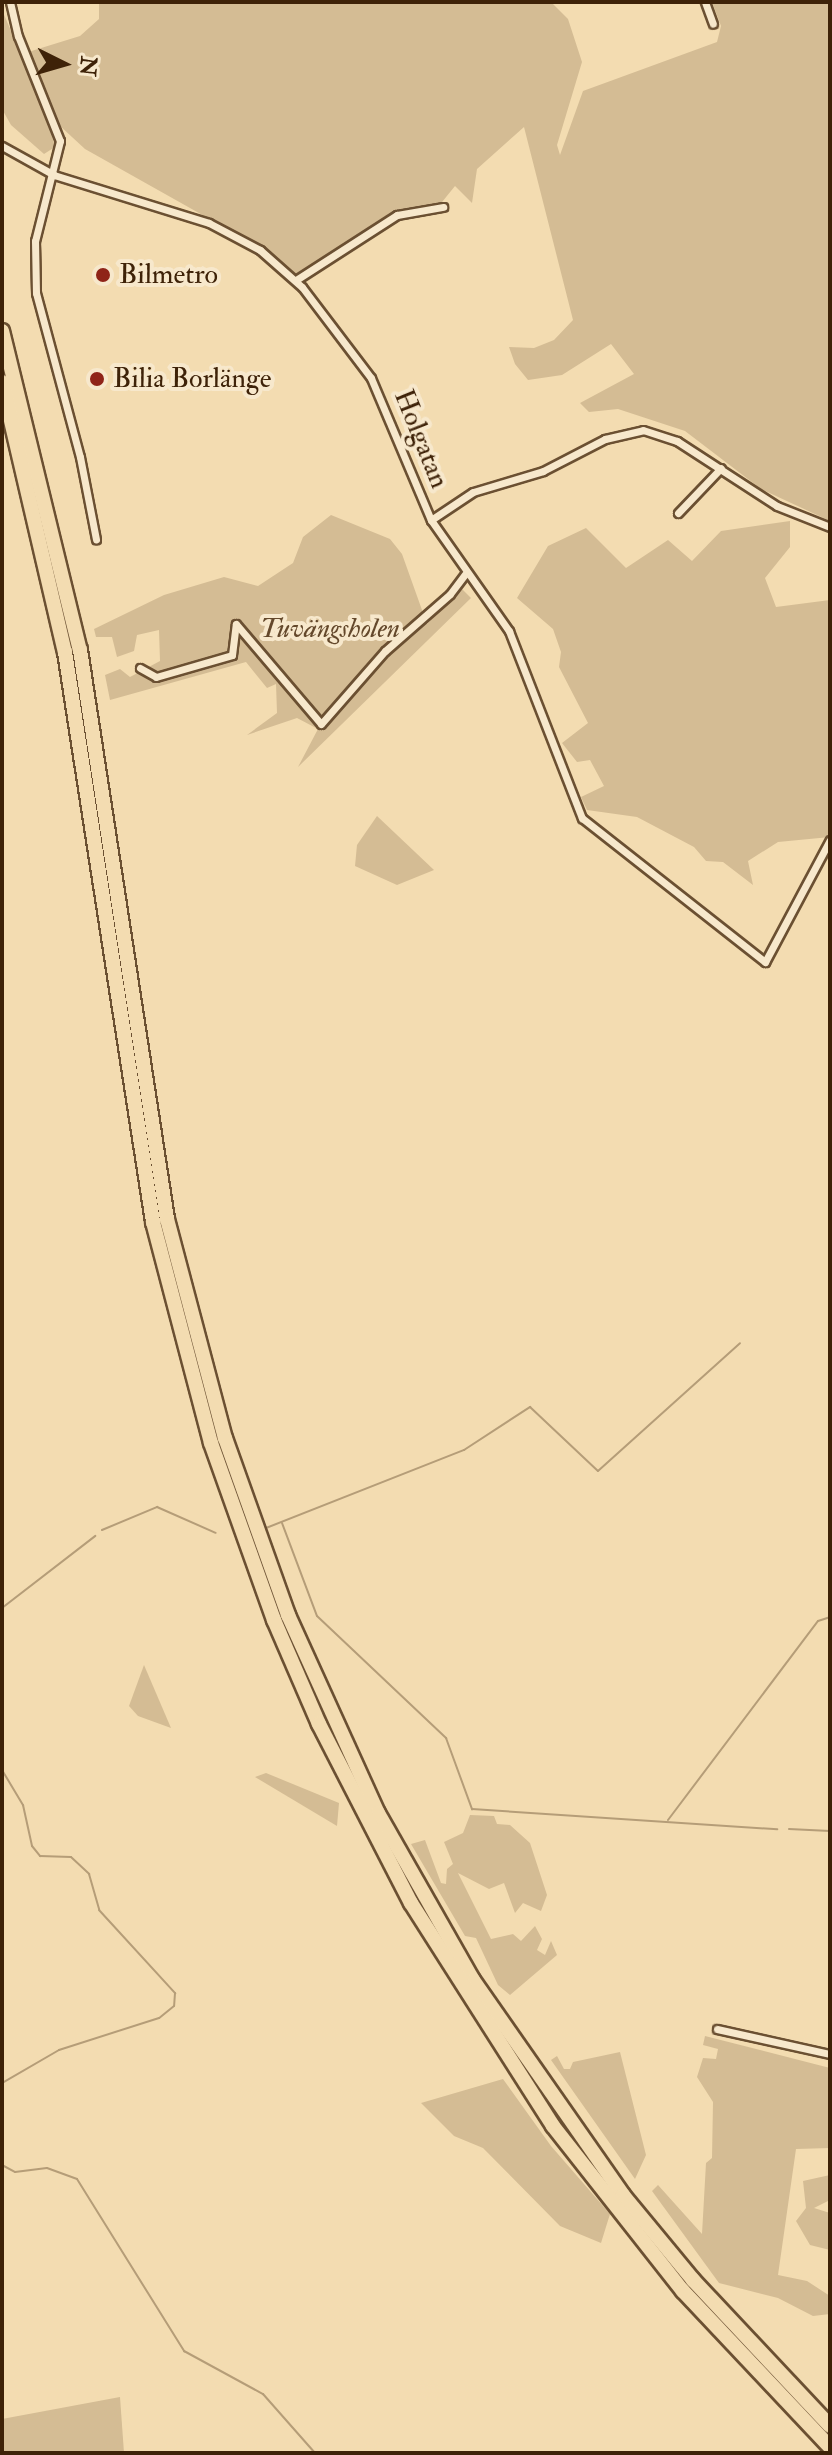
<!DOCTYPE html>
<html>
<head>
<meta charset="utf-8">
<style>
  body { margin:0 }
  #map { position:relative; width:832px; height:2455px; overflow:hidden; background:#f3dcb1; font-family:"IM FELL Double Pica",serif }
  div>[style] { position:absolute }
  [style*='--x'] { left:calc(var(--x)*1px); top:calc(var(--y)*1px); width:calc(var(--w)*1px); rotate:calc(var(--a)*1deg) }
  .green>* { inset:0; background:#d4bc94 }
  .stream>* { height:2px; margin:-1px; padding:0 1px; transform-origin:1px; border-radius:1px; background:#b59d78 }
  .roads { filter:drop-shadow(2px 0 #6b5032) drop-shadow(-2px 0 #6b5032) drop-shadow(0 2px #6b5032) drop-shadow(0 -2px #6b5032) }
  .street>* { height:7px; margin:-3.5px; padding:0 3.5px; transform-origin:3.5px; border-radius:3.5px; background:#f7e8cc }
  .highway>* { height:14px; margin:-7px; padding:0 7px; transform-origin:7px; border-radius:7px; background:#f3dcb1 }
  .dots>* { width:22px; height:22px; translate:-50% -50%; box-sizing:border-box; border:4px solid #f7e8cc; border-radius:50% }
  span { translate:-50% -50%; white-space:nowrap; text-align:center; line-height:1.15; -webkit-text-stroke:8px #f7e8cc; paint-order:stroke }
  .poi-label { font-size:28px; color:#3e2208 }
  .left { translate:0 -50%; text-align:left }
  .street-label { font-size:28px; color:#3e2208 }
  .park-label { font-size:28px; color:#64482b; font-style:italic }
  .frame { position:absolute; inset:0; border:4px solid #3e2208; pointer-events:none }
  .north { position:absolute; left:24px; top:24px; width:80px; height:80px; -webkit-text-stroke:6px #f7e8cc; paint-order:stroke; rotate:95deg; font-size:22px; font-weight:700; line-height:32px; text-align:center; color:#3e2208 }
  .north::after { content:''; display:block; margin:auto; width:28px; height:36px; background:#3e2208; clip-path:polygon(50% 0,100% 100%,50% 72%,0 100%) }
</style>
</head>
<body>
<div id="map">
  <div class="green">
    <i style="clip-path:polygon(99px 2px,551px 2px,568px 19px,582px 62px,557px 145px,560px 155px,583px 91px,717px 42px,721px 26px,712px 2px,830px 2px,830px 521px,761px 489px,685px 431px,618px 409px,589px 412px,580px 403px,634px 374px,611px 344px,562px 375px,528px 380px,515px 364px,509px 347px,534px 348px,554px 340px,573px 320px,524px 127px,477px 169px,472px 203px,455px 186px,438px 207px,397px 215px,296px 280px,222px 226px,85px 149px,59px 125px,25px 53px,80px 36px,99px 19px)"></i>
    <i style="clip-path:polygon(2px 10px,45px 110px,55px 147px,44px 154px,11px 125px,2px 109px)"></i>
    <i style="clip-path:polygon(331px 515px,390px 539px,402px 554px,427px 624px,462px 589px,471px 598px,298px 767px,318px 729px,297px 718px,247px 735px,277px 713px,276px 684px,267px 688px,246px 662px,110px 700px,105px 675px,120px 669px,130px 677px,160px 661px,159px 630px,137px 635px,134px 651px,117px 657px,112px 637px,96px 637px,94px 629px,164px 595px,224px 577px,258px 586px,293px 563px,303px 537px)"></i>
    <i style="clip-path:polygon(790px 521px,790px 547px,765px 578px,776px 607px,830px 600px,830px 837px,778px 842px,748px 861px,753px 885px,723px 862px,706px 861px,694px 847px,637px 817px,587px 810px,581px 797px,604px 786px,590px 760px,577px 762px,562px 743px,588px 723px,559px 667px,561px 652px,553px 629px,517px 598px,548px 546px,586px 528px,626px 568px,668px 540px,692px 561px,721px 531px)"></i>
    <i style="clip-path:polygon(377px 816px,434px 870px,397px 885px,355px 866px,357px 845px)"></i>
    <i style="clip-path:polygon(144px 1665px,171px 1728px,138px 1716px,129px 1706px)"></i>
    <i style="clip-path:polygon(266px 1773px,339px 1803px,337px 1826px,255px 1777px)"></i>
    <i style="clip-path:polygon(470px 1815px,494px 1816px,497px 1824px,510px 1825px,530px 1843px,547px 1895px,541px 1911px,523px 1903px,515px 1913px,504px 1883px,489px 1889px,458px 1873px,491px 1939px,513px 1934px,521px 1941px,535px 1926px,542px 1939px,537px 1950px,545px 1955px,551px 1941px,557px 1955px,510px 1995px,498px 1985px,476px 1938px,465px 1936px,411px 1844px,425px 1840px,441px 1883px,446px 1884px,447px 1869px,453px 1864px,444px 1842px,463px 1833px)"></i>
    <i style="clip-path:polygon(705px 2036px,830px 2068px,830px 2148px,796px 2149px,778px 2275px,807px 2281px,830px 2296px,830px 2314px,813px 2316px,778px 2298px,719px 2283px,652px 2191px,658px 2185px,702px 2234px,706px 2163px,712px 2158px,713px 2102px,697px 2077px,703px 2058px,716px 2059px,718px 2049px,703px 2045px)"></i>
    <i style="clip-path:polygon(620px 2052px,646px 2155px,635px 2179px,551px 2060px,557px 2056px,564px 2069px,570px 2069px,573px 2062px)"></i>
    <i style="clip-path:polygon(503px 2079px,551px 2146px,610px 2214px,601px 2243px,560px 2226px,483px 2148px,454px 2136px,421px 2103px)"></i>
    <i style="clip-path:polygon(830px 2175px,830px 2200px,814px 2208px,830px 2213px,830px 2250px,810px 2245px,796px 2221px,806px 2208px,803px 2181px)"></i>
    <i style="clip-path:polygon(120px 2397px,124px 2453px,2px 2453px,2px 2419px)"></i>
  </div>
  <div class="stream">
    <i style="--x:282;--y:1523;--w:99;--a:69.4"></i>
    <i style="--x:317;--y:1616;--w:178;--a:43.4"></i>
    <i style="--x:446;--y:1738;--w:76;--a:69.9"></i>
    <i style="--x:472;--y:1809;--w:306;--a:3.8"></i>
    <i style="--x:266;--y:1528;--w:213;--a:-21.5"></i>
    <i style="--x:464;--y:1450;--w:79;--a:-33.1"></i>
    <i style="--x:530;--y:1407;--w:93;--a:43.3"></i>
    <i style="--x:598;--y:1471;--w:191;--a:-42"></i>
    <i style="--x:102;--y:1530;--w:60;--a:-22.7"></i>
    <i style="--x:157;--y:1507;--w:64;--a:23.8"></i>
    <i style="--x:2;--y:1608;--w:118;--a:-37.7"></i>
    <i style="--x:2;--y:1770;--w:41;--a:59"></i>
    <i style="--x:23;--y:1805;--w:42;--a:77.6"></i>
    <i style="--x:32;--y:1846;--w:13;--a:51"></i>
    <i style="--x:40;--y:1856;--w:31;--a:2"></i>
    <i style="--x:71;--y:1857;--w:25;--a:43"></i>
    <i style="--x:89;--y:1874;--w:37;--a:74"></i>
    <i style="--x:99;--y:1910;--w:113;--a:47.5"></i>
    <i style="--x:175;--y:1993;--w:13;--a:94"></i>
    <i style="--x:174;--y:2006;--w:19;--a:141"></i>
    <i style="--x:159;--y:2018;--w:105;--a:162.3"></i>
    <i style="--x:59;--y:2050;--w:66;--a:149.9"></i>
    <i style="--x:668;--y:1820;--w:249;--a:-53"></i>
    <i style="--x:818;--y:1621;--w:13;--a:-18"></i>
    <i style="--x:789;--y:1829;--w:41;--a:2.8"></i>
    <i style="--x:2;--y:2165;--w:15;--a:28"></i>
    <i style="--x:15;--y:2172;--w:32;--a:-7"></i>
    <i style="--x:47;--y:2168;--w:32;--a:20"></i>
    <i style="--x:77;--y:2179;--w:203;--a:58.1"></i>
    <i style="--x:184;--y:2351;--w:90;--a:28.6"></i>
    <i style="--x:263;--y:2394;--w:79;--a:48.6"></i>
  </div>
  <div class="roads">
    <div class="street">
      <i style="--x:10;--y:2;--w:35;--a:77"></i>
      <i style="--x:18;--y:36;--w:113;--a:68.2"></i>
      <i style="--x:60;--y:141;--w:103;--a:104"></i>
      <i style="--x:35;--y:241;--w:52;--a:88.9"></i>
      <i style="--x:36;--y:293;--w:170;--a:75"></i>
      <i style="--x:80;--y:457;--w:84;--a:79"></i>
      <i style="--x:705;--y:2;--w:23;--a:70"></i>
      <i style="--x:2;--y:146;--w:60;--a:29.1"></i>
      <i style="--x:54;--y:175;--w:162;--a:17.2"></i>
      <i style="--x:209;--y:223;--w:58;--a:27.9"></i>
      <i style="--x:260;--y:250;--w:56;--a:41.4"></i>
      <i style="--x:302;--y:287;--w:114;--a:52.8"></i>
      <i style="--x:371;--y:378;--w:154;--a:67.1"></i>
      <i style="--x:431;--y:520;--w:136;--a:54.9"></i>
      <i style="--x:509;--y:631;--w:201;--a:68.7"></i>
      <i style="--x:582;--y:818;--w:233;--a:38.2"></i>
      <i style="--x:765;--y:962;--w:138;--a:-62"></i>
      <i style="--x:296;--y:280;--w:120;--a:-32.8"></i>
      <i style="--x:397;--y:215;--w:47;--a:-9.9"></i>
      <i style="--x:678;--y:513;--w:62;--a:-46.3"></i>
      <i style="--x:431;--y:520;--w:50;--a:-33.7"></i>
      <i style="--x:473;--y:492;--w:73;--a:-16.7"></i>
      <i style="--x:543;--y:471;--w:70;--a:-27.3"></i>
      <i style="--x:605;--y:439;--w:39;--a:-13"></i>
      <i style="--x:643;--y:430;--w:36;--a:18"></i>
      <i style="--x:677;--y:441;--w:119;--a:33"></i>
      <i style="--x:777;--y:506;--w:57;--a:21.6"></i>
      <i style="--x:236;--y:624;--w:131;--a:49.6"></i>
      <i style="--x:321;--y:724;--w:97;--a:-48.8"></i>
      <i style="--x:385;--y:651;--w:86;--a:-41.2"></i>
      <i style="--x:450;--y:594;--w:25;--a:-53"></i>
      <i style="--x:140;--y:668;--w:18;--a:29"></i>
      <i style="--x:156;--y:677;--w:79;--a:-16.1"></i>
      <i style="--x:232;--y:655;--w:31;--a:-83"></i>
      <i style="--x:717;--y:2029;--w:116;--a:12.5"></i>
    </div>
    <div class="highway">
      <i style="--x:2;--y:331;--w:328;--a:76.3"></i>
      <i style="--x:80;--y:650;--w:576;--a:81.31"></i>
      <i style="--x:167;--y:1219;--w:227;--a:75.2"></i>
      <i style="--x:225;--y:1438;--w:188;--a:70.4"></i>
      <i style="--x:288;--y:1615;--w:217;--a:65.6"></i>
      <i style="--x:378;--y:1813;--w:192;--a:60.4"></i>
      <i style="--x:473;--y:1980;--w:262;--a:55.1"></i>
      <i style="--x:623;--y:2195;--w:110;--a:50.5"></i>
      <i style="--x:693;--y:2280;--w:200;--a:46.8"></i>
      <i style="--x:2;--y:382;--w:277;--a:76.9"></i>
      <i style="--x:65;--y:652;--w:577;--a:81.22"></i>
      <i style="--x:153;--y:1222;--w:228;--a:75.3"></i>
      <i style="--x:211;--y:1443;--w:188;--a:70.4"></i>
      <i style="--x:274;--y:1620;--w:113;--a:66.6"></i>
      <i style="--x:319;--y:1724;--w:201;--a:62.8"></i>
      <i style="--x:411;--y:1903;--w:264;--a:57.5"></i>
      <i style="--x:553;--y:2126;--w:210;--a:51.8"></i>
      <i style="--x:683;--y:2291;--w:214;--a:46.7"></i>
    </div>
  </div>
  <div class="dots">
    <i style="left:103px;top:275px;background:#8f2418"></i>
    <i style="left:97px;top:379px;background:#8f2418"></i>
  </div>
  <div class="poi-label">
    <span class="left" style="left:119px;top:275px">Bilmetro</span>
    <span class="left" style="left:113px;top:379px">Bilia Borlänge</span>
  </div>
  <div class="street-label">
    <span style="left:421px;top:439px;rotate:68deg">Holgatan</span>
  </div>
  <div class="park-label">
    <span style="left:330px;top:629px">Tuvängsholen</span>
  </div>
  <div class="frame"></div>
  <div class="north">N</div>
</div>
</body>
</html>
